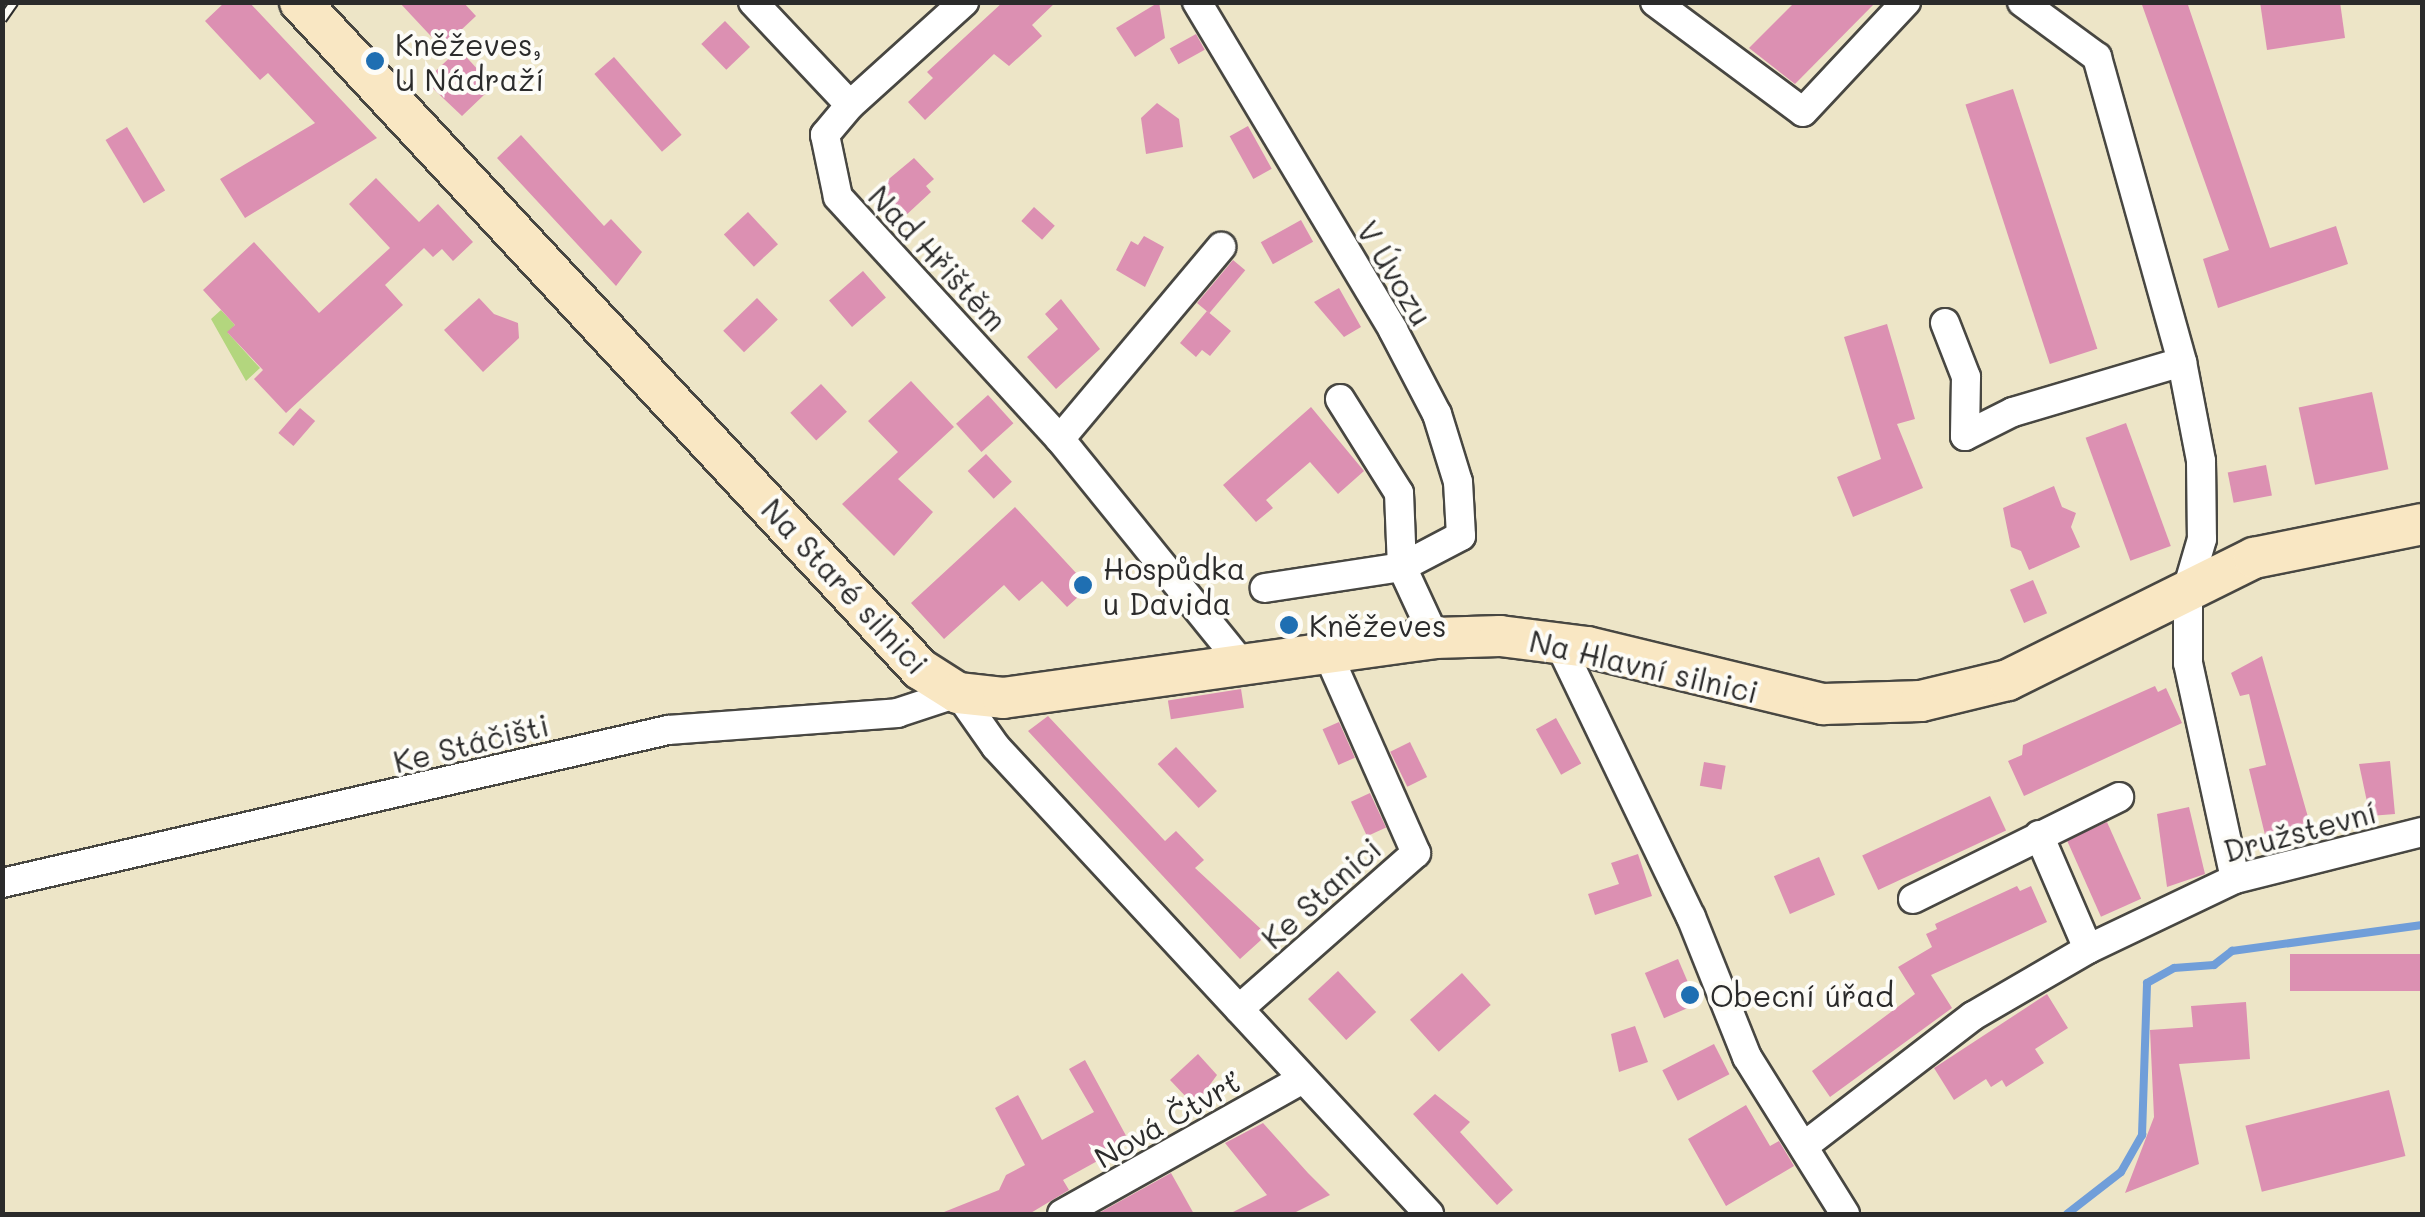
<!DOCTYPE html>
<html>
<head>
<meta charset="utf-8">
<style>
  body { margin:0 }
  #map { position:relative; width:2425px; height:1217px; overflow:hidden; background:#ede5c7; font-family:Mali,sans-serif }
  div>[style] { position:absolute }
  [style*='--x'] { left:calc(var(--x)*1px); top:calc(var(--y)*1px); width:calc(var(--w)*1px); rotate:calc(var(--a)*1deg) }
  .green>* { inset:0; background:#b3d67e }
  .stream>* { height:8px; margin:-4px; padding:0 4px; transform-origin:4px; border-radius:4px; background:#709ed9 }
  .building>* { inset:0; background:#dc90b2; transform-origin:0 0 }
  .roads { filter:drop-shadow(2px 0 #484742) drop-shadow(-2px 0 #484742) drop-shadow(0 2px #484742) drop-shadow(0 -2px #484742) }
  .street>* { height:28px; margin:-14px; padding:0 14px; transform-origin:14px; border-radius:14px; background:#fff }
  .secondary>* { height:40px; margin:-20px; padding:0 20px; transform-origin:20px; border-radius:20px; background:#f9e7c3 }
  .rail>* { height:11px; margin-top:-5.5px; transform-origin:0; background:repeating-linear-gradient(90deg,#fdfcf7 0 22px,#2b2b2b 0 44px); box-sizing:border-box; border-block:2px solid #2b2b2b }
  .dots>* { width:28px; height:28px; translate:-50% -50%; box-sizing:border-box; border:5px solid #fdfcf7; border-radius:50% }
  span { translate:-50% -50%; white-space:nowrap; text-align:center; line-height:1.15; -webkit-text-stroke:8px #fdfcf7; paint-order:stroke }
  .poi-label { font-size:30px; color:#2b2b2b }
  .left { translate:0 -50%; text-align:left }
  .street-label { font-size:30px; color:#2b2b2b }
  .frame { position:absolute; inset:0; border:5px solid #2b2b2b; pointer-events:none }
</style>
</head>
<body>
<div id="map">
  <div class="green">
    <i style="clip-path:polygon(221px 310px,235px 325px,228px 333px,260px 368px,246px 381px,211px 319px)"></i>
  </div>
  <div class="stream">
    <i style="--x:2067;--y:1214;--w:68;--a:-37.9"></i>
    <i style="--x:2121;--y:1172;--w:43;--a:-60.4"></i>
    <i style="--x:2142;--y:1135;--w:152;--a:-88.1"></i>
    <i style="--x:2147;--y:983;--w:31;--a:-29"></i>
    <i style="--x:2174;--y:968;--w:40;--a:-4.3"></i>
    <i style="--x:2214;--y:965;--w:23;--a:-38"></i>
    <i style="--x:2232;--y:951;--w:192;--a:-7.8"></i>
  </div>
  <div class="building">
    <i style="clip-path:polygon(225px 2px,249px 2px,377px 138px,245px 218px,220px 179px,315px 123px,268px 73px,260px 80px,205px 21px)"></i>
    <i style="clip-path:polygon(399px 2px,463px 2px,476px 16px,442px 48px)"></i>
    <i style="clip-path:polygon(1003px 2px,1056px 2px,1032px 25px,1042px 36px,1009px 66px,994px 54px,925px 120px,908px 102px,933px 78px,927px 72px)"></i>
    <i style="clip-path:polygon(1159px 2px,1165px 38px,1135px 57px,1116px 28px)"></i>
    <i style="clip-path:polygon(1795px 2px,1876px 2px,1795px 84px,1749px 48px)"></i>
    <i style="clip-path:polygon(2141px 2px,2187px 2px,2270px 248px,2336px 226px,2348px 264px,2218px 308px,2203px 259px,2229px 250px)"></i>
    <i style="clip-path:polygon(2260px 2px,2340px 2px,2345px 38px,2267px 50px)"></i>
    <i style="left:725px;top:21px;width:36px;height:33px;rotate:46deg"></i>
    <i style="left:1196px;top:34px;width:18px;height:30px;rotate:61deg"></i>
    <i style="clip-path:polygon(459px 49px,480px 72px,477px 85px,485px 94px,462px 116px,425px 81px)"></i>
    <i style="left:614px;top:57px;width:103px;height:26px;rotate:49deg"></i>
    <i style="left:2013px;top:89px;width:273px;height:50px;rotate:72deg"></i>
    <i style="clip-path:polygon(1157px 103px,1179px 119px,1183px 147px,1146px 154px,1141px 118px)"></i>
    <i style="left:1248px;top:126px;width:49px;height:21px;rotate:61deg"></i>
    <i style="left:127px;top:127px;width:74px;height:25px;rotate:59deg"></i>
    <i style="clip-path:polygon(521px 135px,604px 226px,611px 219px,642px 252px,616px 286px,497px 158px)"></i>
    <i style="clip-path:polygon(914px 158px,934px 179px,926px 186px,931px 192px,904px 217px,878px 188px)"></i>
    <i style="clip-path:polygon(376px 178px,419px 222px,438px 204px,473px 242px,453px 261px,442px 249px,433px 257px,424px 248px,385px 285px,403px 305px,286px 413px,254px 379px,263px 370px,227px 332px,235px 325px,203px 290px,254px 242px,319px 313px,390px 248px,349px 204px)"></i>
    <i style="left:1034px;top:207px;width:28px;height:19px;rotate:42deg"></i>
    <i style="left:748px;top:212px;width:44px;height:33px;rotate:47deg"></i>
    <i style="left:1301px;top:220px;width:25px;height:46px;rotate:61deg"></i>
    <i style="clip-path:polygon(1144px 236px,1164px 247px,1145px 287px,1116px 270px,1131px 241px,1138px 245px)"></i>
    <i style="left:1233px;top:260px;width:16px;height:56px;rotate:40deg"></i>
    <i style="left:863px;top:271px;width:35px;height:45px;rotate:49deg"></i>
    <i style="clip-path:polygon(1339px 288px,1361px 327px,1344px 337px,1314px 302px)"></i>
    <i style="clip-path:polygon(479px 298px,494px 314px,518px 323px,519px 338px,483px 372px,444px 330px)"></i>
    <i style="left:757px;top:298px;width:30px;height:47px;rotate:46deg"></i>
    <i style="clip-path:polygon(1061px 299px,1100px 349px,1056px 389px,1027px 357px,1058px 329px,1045px 314px)"></i>
    <i style="clip-path:polygon(1207px 311px,1231px 331px,1210px 356px,1202px 350px,1196px 357px,1180px 343px)"></i>
    <i style="clip-path:polygon(1887px 324px,1915px 419px,1897px 424px,1923px 488px,1853px 517px,1837px 477px,1881px 459px,1844px 337px)"></i>
    <i style="clip-path:polygon(911px 381px,954px 427px,898px 479px,933px 512px,894px 556px,842px 504px,898px 452px,868px 421px)"></i>
    <i style="left:821px;top:384px;width:38px;height:42px;rotate:47deg"></i>
    <i style="left:2372px;top:392px;width:79px;height:75px;rotate:78deg"></i>
    <i style="left:988px;top:395px;width:38px;height:43px;rotate:48deg"></i>
    <i style="clip-path:polygon(1311px 407px,1364px 471px,1338px 494px,1310px 462px,1266px 500px,1273px 508px,1256px 522px,1223px 485px)"></i>
    <i style="left:300px;top:408px;width:20px;height:33px;rotate:41deg"></i>
    <i style="left:2126px;top:423px;width:131px;height:43px;rotate:70deg"></i>
    <i style="left:986px;top:454px;width:38px;height:25px;rotate:47deg"></i>
    <i style="left:2266px;top:465px;width:31px;height:39px;rotate:79deg"></i>
    <i style="clip-path:polygon(2054px 486px,2062px 507px,2076px 513px,2071px 527px,2080px 547px,2029px 570px,2021px 551px,2011px 547px,2003px 508px)"></i>
    <i style="clip-path:polygon(1015px 507px,1089px 587px,1067px 607px,1042px 581px,1019px 601px,1004px 585px,944px 639px,911px 603px)"></i>
    <i style="left:2033px;top:580px;width:36px;height:25px;rotate:67deg"></i>
    <i style="clip-path:polygon(2262px 656px,2312px 831px,2267px 843px,2249px 769px,2266px 765px,2249px 694px,2240px 696px,2231px 673px)"></i>
    <i style="clip-path:polygon(2155px 686px,2158px 692px,2166px 688px,2182px 723px,2024px 796px,2008px 761px,2022px 755px,2023px 745px)"></i>
    <i style="left:1241px;top:689px;width:19px;height:74px;rotate:81deg"></i>
    <i style="clip-path:polygon(1048px 716px,1165px 841px,1176px 831px,1204px 860px,1195px 868px,1262px 930px,1261px 940px,1240px 959px,1028px 731px)"></i>
    <i style="left:1556px;top:718px;width:52px;height:23px;rotate:61deg"></i>
    <i style="left:1339px;top:722px;width:39px;height:18px;rotate:66deg"></i>
    <i style="left:1410px;top:742px;width:39px;height:22px;rotate:64deg"></i>
    <i style="left:1176px;top:747px;width:60px;height:25px;rotate:47deg"></i>
    <i style="clip-path:polygon(2390px 761px,2395px 814px,2370px 816px,2359px 764px)"></i>
    <i style="left:1704px;top:762px;width:22px;height:24px;rotate:10deg"></i>
    <i style="left:1370px;top:793px;width:38px;height:21px;rotate:65deg"></i>
    <i style="left:1990px;top:796px;width:38px;height:141px;rotate:65deg"></i>
    <i style="clip-path:polygon(2189px 807px,2205px 874px,2167px 887px,2157px 814px)"></i>
    <i style="left:2107px;top:822px;width:84px;height:44px;rotate:66deg"></i>
    <i style="clip-path:polygon(1638px 854px,1652px 896px,1595px 915px,1588px 894px,1619px 884px,1611px 863px)"></i>
    <i style="left:1819px;top:857px;width:41px;height:49px;rotate:67deg"></i>
    <i style="clip-path:polygon(2017px 886px,2020px 891px,2031px 886px,2047px 922px,1931px 975px,1952px 1008px,1830px 1097px,1812px 1071px,1915px 994px,1898px 967px,1932px 947px,1926px 934px,1937px 929px,1935px 924px)"></i>
    <i style="left:2422px;top:954px;width:37px;height:132px;rotate:90deg"></i>
    <i style="left:1678px;top:959px;width:49px;height:36px;rotate:67deg"></i>
    <i style="left:1338px;top:971px;width:56px;height:41px;rotate:47deg"></i>
    <i style="left:1462px;top:973px;width:43px;height:70px;rotate:48deg"></i>
    <i style="clip-path:polygon(2047px 994px,2068px 1028px,2035px 1049px,2044px 1063px,2006px 1087px,2002px 1080px,1991px 1087px,1986px 1079px,1954px 1100px,1934px 1068px)"></i>
    <i style="clip-path:polygon(2246px 1002px,2250px 1059px,2179px 1064px,2199px 1164px,2125px 1193px,2154px 1117px,2150px 1030px,2193px 1027px,2191px 1006px)"></i>
    <i style="clip-path:polygon(1635px 1026px,1648px 1062px,1619px 1072px,1611px 1034px)"></i>
    <i style="left:1714px;top:1044px;width:34px;height:58px;rotate:63deg"></i>
    <i style="clip-path:polygon(1198px 1054px,1217px 1075px,1201px 1097px,1189px 1100px,1170px 1080px)"></i>
    <i style="clip-path:polygon(1085px 1060px,1130px 1143px,1063px 1180px,1069px 1190px,1029px 1214px,939px 1214px,999px 1190px,1006px 1175px,1025px 1165px,995px 1108px,1018px 1095px,1042px 1140px,1094px 1112px,1069px 1069px)"></i>
    <i style="left:2389px;top:1090px;width:68px;height:148px;rotate:76deg"></i>
    <i style="clip-path:polygon(1435px 1094px,1470px 1122px,1460px 1132px,1513px 1190px,1497px 1205px,1413px 1114px)"></i>
    <i style="clip-path:polygon(1746px 1105px,1770px 1146px,1779px 1141px,1794px 1166px,1726px 1206px,1688px 1139px)"></i>
    <i style="clip-path:polygon(1263px 1123px,1308px 1173px,1330px 1195px,1292px 1214px,1229px 1214px,1267px 1195px,1225px 1143px)"></i>
    <i style="clip-path:polygon(1171px 1173px,1194px 1214px,1097px 1214px)"></i>
  </div>
  <div class="roads">
    <div class="street">
      <i style="--x:753;--y:2;--w:141;--a:46.7"></i>
      <i style="--x:850;--y:105;--w:39;--a:130"></i>
      <i style="--x:825;--y:135;--w:63;--a:78.2"></i>
      <i style="--x:838;--y:197;--w:328;--a:47.5"></i>
      <i style="--x:1060;--y:439;--w:289;--a:51"></i>
      <i style="--x:1197;--y:2;--w:382;--a:59.1"></i>
      <i style="--x:1393;--y:330;--w:95;--a:62.4"></i>
      <i style="--x:1437;--y:414;--w:71;--a:72.8"></i>
      <i style="--x:1458;--y:482;--w:54;--a:86.8"></i>
      <i style="--x:1461;--y:536;--w:67;--a:152.3"></i>
      <i style="--x:1402;--y:567;--w:139;--a:171.3"></i>
      <i style="--x:1655;--y:2;--w:184;--a:36.6"></i>
      <i style="--x:1803;--y:112;--w:151;--a:-46.9"></i>
      <i style="--x:2022;--y:2;--w:93;--a:36.3"></i>
      <i style="--x:2097;--y:57;--w:317;--a:74.4"></i>
      <i style="--x:2182;--y:362;--w:101;--a:79.1"></i>
      <i style="--x:2201;--y:461;--w:78;--a:89.3"></i>
      <i style="--x:2202;--y:539;--w:50;--a:106.3"></i>
      <i style="--x:2188;--y:587;--w:76;--a:90"></i>
      <i style="--x:2188;--y:663;--w:221;--a:77.7"></i>
      <i style="--x:850;--y:105;--w:154;--a:-42.1"></i>
      <i style="--x:1945;--y:323;--w:58;--a:68.7"></i>
      <i style="--x:1966;--y:377;--w:59;--a:91"></i>
      <i style="--x:1965;--y:436;--w:54;--a:-26.6"></i>
      <i style="--x:2013;--y:412;--w:176;--a:-16.5"></i>
      <i style="--x:1340;--y:399;--w:111;--a:57.9"></i>
      <i style="--x:1399;--y:493;--w:74;--a:87.7"></i>
      <i style="--x:1402;--y:567;--w:78;--a:65.1"></i>
      <i style="--x:1060;--y:439;--w:251;--a:-50"></i>
      <i style="--x:1558;--y:641;--w:306;--a:64.3"></i>
      <i style="--x:1691;--y:917;--w:151;--a:68.2"></i>
      <i style="--x:1747;--y:1057;--w:185;--a:58"></i>
      <i style="--x:2039;--y:835;--w:124;--a:66.7"></i>
      <i style="--x:2;--y:883;--w:683;--a:-12.94"></i>
      <i style="--x:668;--y:730;--w:230;--a:-4.2"></i>
      <i style="--x:897;--y:713;--w:64;--a:-18.2"></i>
      <i style="--x:958;--y:693;--w:66;--a:54.9"></i>
      <i style="--x:996;--y:747;--w:637;--a:47.16"></i>
      <i style="--x:1913;--y:899;--w:230;--a:-26.3"></i>
      <i style="--x:1239;--y:1009;--w:236;--a:-41.4"></i>
      <i style="--x:1416;--y:853;--w:220;--a:-113.9"></i>
      <i style="--x:1804;--y:1146;--w:213;--a:-37.6"></i>
      <i style="--x:1973;--y:1016;--w:133;--a:-30.2"></i>
      <i style="--x:2088;--y:949;--w:163;--a:-25.5"></i>
      <i style="--x:2235;--y:879;--w:193;--a:-14.1"></i>
      <i style="--x:1062;--y:1214;--w:276;--a:-29.3"></i>
    </div>
    <div class="secondary">
      <i style="--x:300;--y:2;--w:911;--a:47.09"></i>
      <i style="--x:920;--y:669;--w:45;--a:32.3"></i>
      <i style="--x:958;--y:693;--w:45;--a:6.3"></i>
      <i style="--x:1003;--y:698;--w:436;--a:-7.9"></i>
      <i style="--x:1435;--y:638;--w:65;--a:-1.8"></i>
      <i style="--x:1500;--y:636;--w:88;--a:7.2"></i>
      <i style="--x:1587;--y:647;--w:243;--a:13.6"></i>
      <i style="--x:1823;--y:704;--w:98;--a:-1.8"></i>
      <i style="--x:1921;--y:701;--w:89;--a:-13.6"></i>
      <i style="--x:2008;--y:680;--w:275;--a:-26.4"></i>
      <i style="--x:2254;--y:558;--w:171;--a:-11.4"></i>
    </div>
  </div>
  <div class="rail">
    <i style="--x:2;--y:19;--w:21;--a:-55"></i>
  </div>
  <div class="dots">
    <i style="left:375px;top:61px;background:#1f6fb2"></i>
    <i style="left:1083px;top:585px;background:#1f6fb2"></i>
    <i style="left:1289px;top:625px;background:#1f6fb2"></i>
    <i style="left:1690px;top:995px;background:#1f6fb2"></i>
  </div>
  <div class="poi-label">
    <span class="left" style="left:395px;top:61px">Kněževes,<br>U Nádraží</span>
    <span class="left" style="left:1103px;top:585px">Hospůdka<br>u Davida</span>
    <span class="left" style="left:1309px;top:625px">Kněževes</span>
    <span class="left" style="left:1710px;top:995px">Obecní úřad</span>
  </div>
  <div class="street-label">
    <span style="left:938px;top:258px;rotate:47deg">Nad Hřištěm</span>
    <span style="left:1395px;top:273px;rotate:59deg">V Úvozu</span>
    <span style="left:845px;top:586px;rotate:47deg">Na Staré silnici</span>
    <span style="left:1644px;top:666px;rotate:13deg">Na Hlavní silnici</span>
    <span style="left:471px;top:743px;rotate:-14deg">Ke Stáčišti</span>
    <span style="left:2300px;top:831px;rotate:-15deg">Družstevní</span>
    <span style="left:1321px;top:893px;rotate:-42deg">Ke Stanici</span>
    <span style="left:1167px;top:1119px;rotate:-30deg">Nová Čtvrť</span>
  </div>
  <div class="frame"></div>
</div>
</body>
</html>
